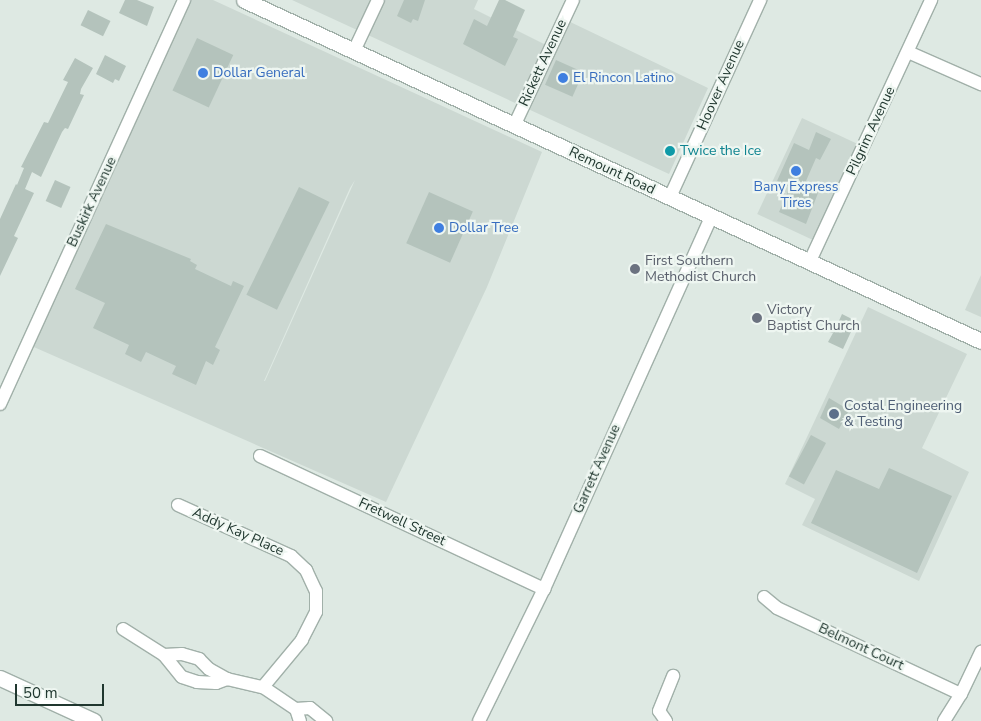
<!DOCTYPE html>
<html>
<head>
<meta charset="utf-8">
<style>
  body { margin:0 }
  #map { position:relative; width:981px; height:721px; overflow:hidden; background:#dee9e3; font-family:"Nunito Sans",sans-serif }
  div>[style] { position:absolute }
  [style*='--x'] { left:calc(var(--x)*1px); top:calc(var(--y)*1px); width:calc(var(--w)*1px); rotate:calc(var(--a)*1deg) }
  .built>* { inset:0; background:#ccd8d2; transform-origin:0 0 }
  .building>* { inset:0; background:#b4c3bc; transform-origin:0 0 }
  .roads { filter:drop-shadow(1px 0 #a1b0a9) drop-shadow(-1px 0 #a1b0a9) drop-shadow(0 1px #a1b0a9) drop-shadow(0 -1px #a1b0a9) }
  .street>* { height:12px; margin:-6px; padding:0 6px; transform-origin:6px; border-radius:6px; background:#fff }
  .secondary>* { height:15px; margin:-7.5px; padding:0 7.5px; transform-origin:7.5px; border-radius:7.5px; background:#fff }
  .dots>* { width:14px; height:14px; translate:-50% -50%; box-sizing:border-box; border:2px solid #eef6f1; border-radius:50% }
  span { translate:-50% -50%; white-space:nowrap; text-align:center; line-height:1.15; -webkit-text-stroke:4.5px #eef6f1; paint-order:stroke }
  .street-label { font-size:14px; color:#20372f }
  .shop-label { font-size:14px; color:#366cbe }
  .left { translate:0 -50%; text-align:left }
  .culture-label { font-size:14px; color:#0d838f }
  .worship-label { font-size:14px; color:#5b616d }
  .service-label { font-size:14px; color:#4e5e75 }
  .scale { position:absolute; left:15px; top:684px; width:89px; height:22px; box-sizing:border-box; border:2px solid #20372f; border-top:0; padding-left:6px; font-size:15px; line-height:18px; white-space:nowrap; color:#20372f; -webkit-text-stroke:4px #eef6f1; paint-order:stroke }
</style>
</head>
<body>
<div id="map">
  <div class="built">
    <i style="clip-path:polygon(evenodd,184px 0,213px 0,542px 152px,487px 287px,386px 502px,27px 344px,184px 0,355px 180px,265px 381px,264px 381px,350px 188px,355px 180px)"></i>
    <i style="clip-path:polygon(292px 0,478px 0,474px 9px,550px 47px,564px 19px,708px 88px,669px 174px)"></i>
    <i style="left:802px;top:118px;width:68px;height:106px;rotate:25deg"></i>
    <i style="clip-path:polygon(981px 275px,981px 317px,965px 310px)"></i>
    <i style="clip-path:polygon(868px 307px,967px 354px,922px 448px,969px 472px,919px 581px,802px 525px,815px 499px,785px 484px)"></i>
  </div>
  <div class="building">
    <i style="clip-path:polygon(125px 0,137px 0,154px 7px,147px 26px,119px 13px)"></i>
    <i style="clip-path:polygon(404px 0,425px 0,418px 21px,413px 19px,411px 23px,397px 16px)"></i>
    <i style="clip-path:polygon(499px 0,505px 0,525px 10px,513px 37px,518px 39px,505px 66px,463px 44px,474px 19px,487px 26px)"></i>
    <i style="left:88px;top:10px;width:25px;height:17px;rotate:26deg"></i>
    <i style="left:197px;top:38px;width:40px;height:58px;rotate:25deg"></i>
    <i style="clip-path:polygon(105px 55px,126px 66px,119px 81px,115px 79px,113px 83px,96px 74px)"></i>
    <i style="clip-path:polygon(75px 58px,93px 68px,81px 89px,80px 94px,84px 95px,68px 129px,65px 128px,62px 132px,41px 177px,32px 172px,25px 189px,34px 193px,14px 236px,18px 238px,0 276px,0 219px,16px 184px,17px 185px,24px 168px,21px 167px,44px 122px,48px 123px,68px 82px,63px 80px)"></i>
    <i style="left:556px;top:60px;width:30px;height:27px;rotate:24deg"></i>
    <i style="clip-path:polygon(816px 132px,831px 139px,820px 160px,816px 158px,806px 181px,820px 188px,806px 224px,779px 212px,790px 187px,777px 181px,794px 143px,809px 150px)"></i>
    <i style="left:55px;top:180px;width:17px;height:23px;rotate:24deg"></i>
    <i style="left:299px;top:187px;width:34px;height:120px;rotate:26deg"></i>
    <i style="left:429px;top:192px;width:48px;height:56px;rotate:24deg"></i>
    <i style="clip-path:polygon(106px 224px,191px 259px,190px 261px,197px 265px,195px 269px,231px 286px,233px 281px,244px 286px,215px 347px,220px 350px,213px 365px,206px 361px,196px 385px,172px 374px,176px 366px,146px 352px,141px 362px,125px 354px,129px 345px,93px 328px,105px 303px,75px 289px)"></i>
    <i style="clip-path:polygon(842px 314px,856px 321px,843px 349px,828px 342px,833px 333px,829px 332px,834px 322px,838px 323px)"></i>
    <i style="clip-path:polygon(829px 398px,849px 410px,839px 429px,820px 418px)"></i>
    <i style="left:811px;top:435px;width:17px;height:47px;rotate:28deg"></i>
    <i style="clip-path:polygon(889px 468px,952px 496px,917px 573px,811px 523px,836px 470px,879px 489px)"></i>
  </div>
  <div class="roads">
    <div class="street">
      <i style="--x:354;--y:51;--w:56;--a:-64.8"></i>
      <i style="--x:908;--y:52;--w:80;--a:23.7"></i>
      <i style="--x:514;--y:126;--w:139;--a:-64.9"></i>
      <i style="--x:670;--y:197;--w:217;--a:-65.4"></i>
      <i style="--x:810;--y:261;--w:288;--a:-65.1"></i>
      <i style="--x:0;--y:404;--w:444;--a:-65.5"></i>
      <i style="--x:260;--y:456;--w:314;--a:25.1"></i>
      <i style="--x:178;--y:505;--w:124;--a:24.3"></i>
      <i style="--x:291;--y:556;--w:21;--a:43"></i>
      <i style="--x:306;--y:570;--w:23;--a:65"></i>
      <i style="--x:316;--y:591;--w:21;--a:90"></i>
      <i style="--x:316;--y:612;--w:31;--a:117"></i>
      <i style="--x:302;--y:640;--w:61;--a:129.7"></i>
      <i style="--x:764;--y:597;--w:17;--a:40"></i>
      <i style="--x:777;--y:608;--w:203;--a:25.1"></i>
      <i style="--x:123;--y:629;--w:49;--a:32.4"></i>
      <i style="--x:164;--y:655;--w:28;--a:51"></i>
      <i style="--x:182;--y:677;--w:16;--a:18"></i>
      <i style="--x:197;--y:682;--w:19;--a:3"></i>
      <i style="--x:216;--y:683;--w:12;--a:-20"></i>
      <i style="--x:164;--y:655;--w:18;--a:-3"></i>
      <i style="--x:182;--y:654;--w:18;--a:16"></i>
      <i style="--x:199;--y:659;--w:14;--a:45"></i>
      <i style="--x:209;--y:669;--w:21;--a:29"></i>
      <i style="--x:227;--y:679;--w:37;--a:13"></i>
      <i style="--x:263;--y:687;--w:40;--a:34"></i>
      <i style="--x:296;--y:709;--w:13;--a:72"></i>
      <i style="--x:296;--y:709;--w:14;--a:-4"></i>
      <i style="--x:310;--y:708;--w:21;--a:39"></i>
      <i style="--x:479;--y:721;--w:147;--a:-63.8"></i>
      <i style="--x:544;--y:589;--w:409;--a:-65.8"></i>
      <i style="--x:666;--y:721;--w:12;--a:-125"></i>
      <i style="--x:659;--y:711;--w:38;--a:-68"></i>
      <i style="--x:944;--y:721;--w:32;--a:-58"></i>
      <i style="--x:961;--y:694;--w:47;--a:-64.5"></i>
    </div>
    <div class="secondary">
      <i style="--x:244;--y:0;--w:812;--a:24.83"></i>
      <i style="--x:0;--y:678;--w:103;--a:24.6"></i>
    </div>
  </div>
  <div class="dots">
    <i style="left:203px;top:73px;background:#3f7fe0"></i>
    <i style="left:563px;top:78px;background:#3f7fe0"></i>
    <i style="left:670px;top:151px;background:#0f9aa8"></i>
    <i style="left:796px;top:171px;background:#3f7fe0"></i>
    <i style="left:439px;top:228px;background:#3f7fe0"></i>
    <i style="left:635px;top:269px;background:#6b7280"></i>
    <i style="left:757px;top:318px;background:#6b7280"></i>
    <i style="left:834px;top:414px;background:#5c6f8a"></i>
  </div>
  <div class="street-label">
    <span style="left:543px;top:63px;rotate:-65deg">Rickett Avenue</span>
    <span style="left:721px;top:85px;rotate:-66deg">Hoover Avenue</span>
    <span style="left:871px;top:131px;rotate:-65deg">Pilgrim Avenue</span>
    <span style="left:612px;top:171px;rotate:25deg">Remount Road</span>
    <span style="left:92px;top:202px;rotate:-65deg">Buskirk Avenue</span>
    <span style="left:597px;top:469px;rotate:-66deg">Garrett Avenue</span>
    <span style="left:402px;top:522px;rotate:25deg">Fretwell Street</span>
    <span style="left:238px;top:532px;rotate:24deg">Addy Kay Place</span>
    <span style="left:861px;top:647px;rotate:25deg">Belmont Court</span>
  </div>
  <div class="shop-label">
    <span class="left" style="left:213px;top:73px">Dollar General</span>
    <span class="left" style="left:573px;top:78px">El Rincon Latino</span>
    <span style="left:796px;top:195px">Bany Express<br>Tires</span>
    <span class="left" style="left:449px;top:228px">Dollar Tree</span>
  </div>
  <div class="culture-label">
    <span class="left" style="left:680px;top:151px">Twice the Ice</span>
  </div>
  <div class="worship-label">
    <span class="left" style="left:645px;top:269px">First Southern<br>Methodist Church</span>
    <span class="left" style="left:767px;top:318px">Victory<br>Baptist Church</span>
  </div>
  <div class="service-label">
    <span class="left" style="left:844px;top:414px">Costal Engineering<br>&amp; Testing</span>
  </div>
  <div class="scale">50 m</div>
</div>
</body>
</html>
